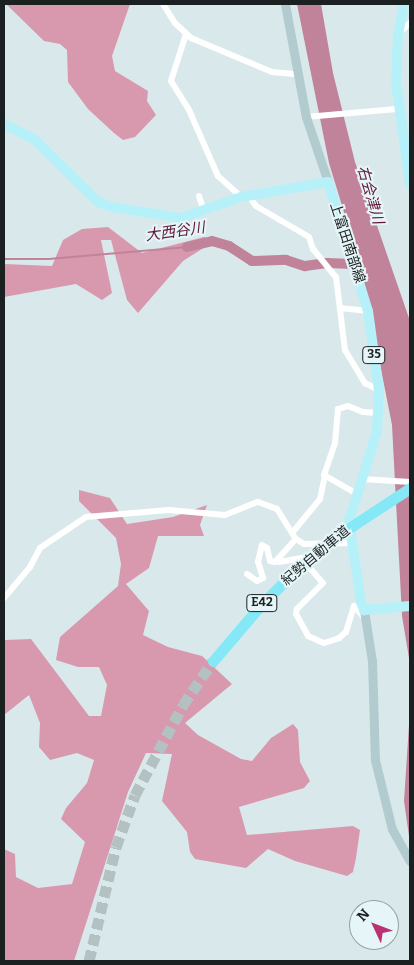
<!DOCTYPE html>
<html>
<head>
<meta charset="utf-8">
<style>
  body { margin:0 }
  #map { position:relative; width:414px; height:965px; overflow:hidden; background:#d9e9eb; font-family:Bitter,"Noto Sans JP",serif }
  div>[style] { position:absolute }
  [style*='--x'] { left:calc(var(--x)*1px); top:calc(var(--y)*1px); width:calc(var(--w)*1px); rotate:calc(var(--a)*1deg) }
  .forest>* { inset:0; background:#d899af }
  .water>* { inset:0; background:#c18399 }
  .stream>* { height:2px; margin:-1px; padding:0 1px; transform-origin:1px; border-radius:1px; background:#c18399 }
  .river>* { height:10px; margin:-5px; padding:0 5px; transform-origin:5px; border-radius:5px; background:#c18399 }
  .highway-tunnel>* { height:11px; margin-top:-5.5px; transform-origin:0; background:repeating-linear-gradient(90deg,#b3c1c3 0 11px,transparent 0 16.5px) }
  .street>* { height:6px; margin:-3px; padding:0 3px; transform-origin:3px; border-radius:3px; background:#fff }
  .secondary>* { height:9px; margin:-4.5px; padding:0 4.5px; transform-origin:4.5px; border-radius:4.5px; background:#b2cbcf }
  .primary>* { height:10px; margin:-5px; padding:0 5px; transform-origin:5px; border-radius:5px; background:#b6f1fa }
  .highway>* { height:11px; margin:-5.5px; padding:0 5.5px; transform-origin:5.5px; border-radius:5.5px; background:#85e8f7 }
  span { translate:-50% -50%; white-space:nowrap; text-align:center; line-height:1.15; -webkit-text-stroke:4px #e6f6f8; paint-order:stroke }
  .shield-label span { padding:1px 4px; background:#e6f6f8; border:1px solid; border-radius:4px; -webkit-text-stroke-width:0 }
  .shield-label { font-size:12px; color:#1b2021; font-weight:700 }
  .street-label { font-size:14px; color:#1b2021 }
  .water-label { font-size:15px; color:#62173a; font-style:italic }
  .frame { position:absolute; inset:0; border:5px solid #1b2021; pointer-events:none }
  .north { position:absolute; left:349px; top:900px; width:50px; height:50px; box-sizing:border-box; background:#e6f6f8; border:1px solid #95a0a2; border-radius:50%; rotate:313deg; font-size:14px; font-weight:700; line-height:20px; text-align:center; color:#1b2021 }
  .north::after { content:''; display:block; margin:auto; width:18px; height:22px; background:#ba3272; clip-path:polygon(50% 0,100% 100%,50% 72%,0 100%) }
</style>
</head>
<body>
<div id="map">
  <div class="forest">
    <i style="clip-path:polygon(6px 4px,130px 4px,112px 56px,115px 71px,148px 91px,147px 101px,156px 115px,135px 137px,123px 140px,114px 133px,88px 109px,68px 82px,67px 50px,60px 44px,44px 41px)"></i>
    <i style="clip-path:polygon(108px 227px,142px 253px,204px 237px,216px 240px,183px 261px,138px 313px,127px 300px,111px 240px,101px 240px,112px 293px,102px 300px,76px 284px,4px 297px,4px 264px,52px 266px,63px 240px,82px 229px)"></i>
    <i style="clip-path:polygon(79px 490px,110px 498px,127px 524px,173px 517px,207px 505px,200px 525px,204px 536px,158px 536px,149px 568px,126px 584px,149px 611px,143px 635px,168px 647px,202px 656px,232px 684px,185px 723px,198px 735px,241px 759px,252px 761px,271px 738px,293px 724px,298px 730px,300px 762px,310px 781px,304px 788px,239px 807px,247px 835px,353px 826px,360px 830px,356px 858px,353px 872px,347px 876px,295px 861px,268px 849px,246px 868px,195px 859px,190px 852px,187px 832px,162px 801px,172px 754px,146px 753px,128px 792px,74px 961px,4px 961px,4px 849px,15px 854px,16px 877px,38px 888px,72px 884px,85px 842px,61px 819px,66px 808px,87px 783px,94px 760px,77px 753px,50px 760px,39px 747px,40px 723px,29px 695px,4px 715px,4px 640px,31px 639px,89px 716px,101px 716px,107px 685px,99px 667px,78px 667px,56px 660px,60px 637px,118px 586px,121px 564px,116px 538px,79px 501px)"></i>
  </div>
  <div class="water">
    <i style="clip-path:polygon(297px 4px,321px 4px,333px 73px,355px 162px,410px 321px,410px 843px,404px 801px,409px 725px,409px 658px,402px 616px,392px 425px,361px 268px,329px 163px)"></i>
  </div>
  <div class="stream">
    <i style="--x:4;--y:259;--w:45;--a:0"></i>
    <i style="--x:49;--y:259;--w:139;--a:-5"></i>
  </div>
  <div class="river">
    <i style="--x:187;--y:247;--w:26;--a:-13"></i>
    <i style="--x:212;--y:241;--w:18;--a:16"></i>
    <i style="--x:229;--y:246;--w:27;--a:33"></i>
    <i style="--x:252;--y:261;--w:34;--a:-2"></i>
    <i style="--x:286;--y:260;--w:20;--a:18"></i>
    <i style="--x:305;--y:266;--w:22;--a:-8"></i>
    <i style="--x:327;--y:263;--w:33;--a:2"></i>
  </div>
  <div class="highway-tunnel">
    <i style="--x:89;--y:961;--w:117;--a:-76.7"></i>
    <i style="--x:116;--y:847;--w:55;--a:-69.9"></i>
    <i style="--x:135;--y:795;--w:102;--a:-61.9"></i>
    <i style="--x:183;--y:705;--w:53;--a:-55.7"></i>
  </div>
  <div class="street">
    <i style="--x:163;--y:4;--w:22;--a:58"></i>
    <i style="--x:175;--y:23;--w:22;--a:43"></i>
    <i style="--x:191;--y:38;--w:88;--a:22.8"></i>
    <i style="--x:272;--y:72;--w:25;--a:5"></i>
    <i style="--x:186;--y:34;--w:49;--a:107.7"></i>
    <i style="--x:171;--y:81;--w:34;--a:58"></i>
    <i style="--x:189;--y:110;--w:72;--a:66.3"></i>
    <i style="--x:218;--y:176;--w:31;--a:42"></i>
    <i style="--x:398;--y:34;--w:16;--a:-43"></i>
    <i style="--x:306;--y:117;--w:91;--a:-5"></i>
    <i style="--x:199;--y:196;--w:13;--a:72"></i>
    <i style="--x:249;--y:196;--w:12;--a:55"></i>
    <i style="--x:256;--y:206;--w:61;--a:30.3"></i>
    <i style="--x:309;--y:237;--w:13;--a:72"></i>
    <i style="--x:313;--y:249;--w:36;--a:51"></i>
    <i style="--x:336;--y:277;--w:74;--a:83"></i>
    <i style="--x:345;--y:350;--w:39;--a:59"></i>
    <i style="--x:365;--y:383;--w:16;--a:27"></i>
    <i style="--x:340;--y:308;--w:28;--a:6"></i>
    <i style="--x:362;--y:479;--w:48;--a:3.6"></i>
    <i style="--x:357;--y:494;--w:38;--a:-150"></i>
    <i style="--x:324;--y:475;--w:34;--a:-71"></i>
    <i style="--x:335;--y:443;--w:34;--a:-85"></i>
    <i style="--x:338;--y:409;--w:10;--a:-17"></i>
    <i style="--x:348;--y:406;--w:16;--a:22"></i>
    <i style="--x:363;--y:412;--w:16;--a:4"></i>
    <i style="--x:292;--y:533;--w:44;--a:-50.5"></i>
    <i style="--x:320;--y:499;--w:25;--a:-78"></i>
    <i style="--x:279;--y:562;--w:23;--a:-10"></i>
    <i style="--x:309;--y:567;--w:21;--a:49"></i>
    <i style="--x:323;--y:583;--w:37;--a:135"></i>
    <i style="--x:297;--y:609;--w:5;--a:101"></i>
    <i style="--x:296;--y:614;--w:25;--a:61"></i>
    <i style="--x:308;--y:636;--w:17;--a:24"></i>
    <i style="--x:324;--y:643;--w:16;--a:-18"></i>
    <i style="--x:339;--y:638;--w:9;--a:-41"></i>
    <i style="--x:346;--y:632;--w:27;--a:-73"></i>
    <i style="--x:354;--y:606;--w:18;--a:49"></i>
    <i style="--x:247;--y:574;--w:12;--a:35"></i>
    <i style="--x:257;--y:581;--w:7;--a:-27"></i>
    <i style="--x:263;--y:578;--w:17;--a:-107"></i>
    <i style="--x:258;--y:562;--w:17;--a:-77"></i>
    <i style="--x:262;--y:545;--w:6;--a:31"></i>
    <i style="--x:267;--y:548;--w:13;--a:77"></i>
    <i style="--x:270;--y:561;--w:5;--a:11"></i>
    <i style="--x:275;--y:562;--w:31;--a:-48"></i>
    <i style="--x:4;--y:598;--w:40;--a:-50"></i>
    <i style="--x:30;--y:567;--w:21;--a:-62"></i>
    <i style="--x:40;--y:548;--w:55;--a:-34"></i>
    <i style="--x:86;--y:517;--w:83;--a:-4.8"></i>
    <i style="--x:169;--y:510;--w:56;--a:5.1"></i>
    <i style="--x:225;--y:515;--w:35;--a:-22"></i>
    <i style="--x:258;--y:502;--w:20;--a:20"></i>
    <i style="--x:277;--y:509;--w:36;--a:58"></i>
    <i style="--x:296;--y:539;--w:9;--a:32"></i>
    <i style="--x:304;--y:544;--w:47;--a:-1.2"></i>
  </div>
  <div class="secondary">
    <i style="--x:285;--y:4;--w:115;--a:79.5"></i>
    <i style="--x:306;--y:117;--w:69;--a:71.3"></i>
    <i style="--x:364;--y:610;--w:52;--a:81.1"></i>
    <i style="--x:372;--y:661;--w:99;--a:88.3"></i>
    <i style="--x:375;--y:760;--w:71;--a:76.2"></i>
    <i style="--x:392;--y:829;--w:37;--a:61"></i>
  </div>
  <div class="primary">
    <i style="--x:404;--y:4;--w:31;--a:101"></i>
    <i style="--x:398;--y:34;--w:48;--a:92.4"></i>
    <i style="--x:396;--y:82;--w:103;--a:82.2"></i>
    <i style="--x:4;--y:124;--w:35;--a:27"></i>
    <i style="--x:35;--y:140;--w:88;--a:44.5"></i>
    <i style="--x:98;--y:202;--w:15;--a:20"></i>
    <i style="--x:112;--y:207;--w:70;--a:9.1"></i>
    <i style="--x:181;--y:218;--w:64;--a:-19.3"></i>
    <i style="--x:241;--y:197;--w:88;--a:-9.8"></i>
    <i style="--x:328;--y:182;--w:135;--a:72.8"></i>
    <i style="--x:368;--y:311;--w:80;--a:82.1"></i>
    <i style="--x:379;--y:390;--w:41;--a:92.8"></i>
    <i style="--x:377;--y:431;--w:94;--a:107.3"></i>
    <i style="--x:349;--y:521;--w:82;--a:81.6"></i>
    <i style="--x:361;--y:602;--w:9;--a:69"></i>
    <i style="--x:364;--y:610;--w:46;--a:-5"></i>
  </div>
  <div class="highway">
    <i style="--x:213;--y:661;--w:72;--a:-49.5"></i>
    <i style="--x:260;--y:606;--w:51;--a:-45"></i>
    <i style="--x:296;--y:570;--w:60;--a:-39"></i>
    <i style="--x:343;--y:532;--w:80;--a:-33.3"></i>
  </div>
  <div class="shield-label">
    <span style="left:374px;top:355px">35</span>
    <span style="left:262px;top:603px">E42</span>
  </div>
  <div class="street-label">
    <span style="left:347px;top:243px;rotate:72deg">上富田南部線</span>
    <span style="left:316px;top:556px;rotate:-40deg">紀勢自動車道</span>
  </div>
  <div class="water-label">
    <span style="left:370px;top:195px;rotate:74deg">右会津川</span>
    <span style="left:175px;top:232px;rotate:-8deg">大西谷川</span>
  </div>
  <div class="frame"></div>
  <div class="north">N</div>
</div>
</body>
</html>
